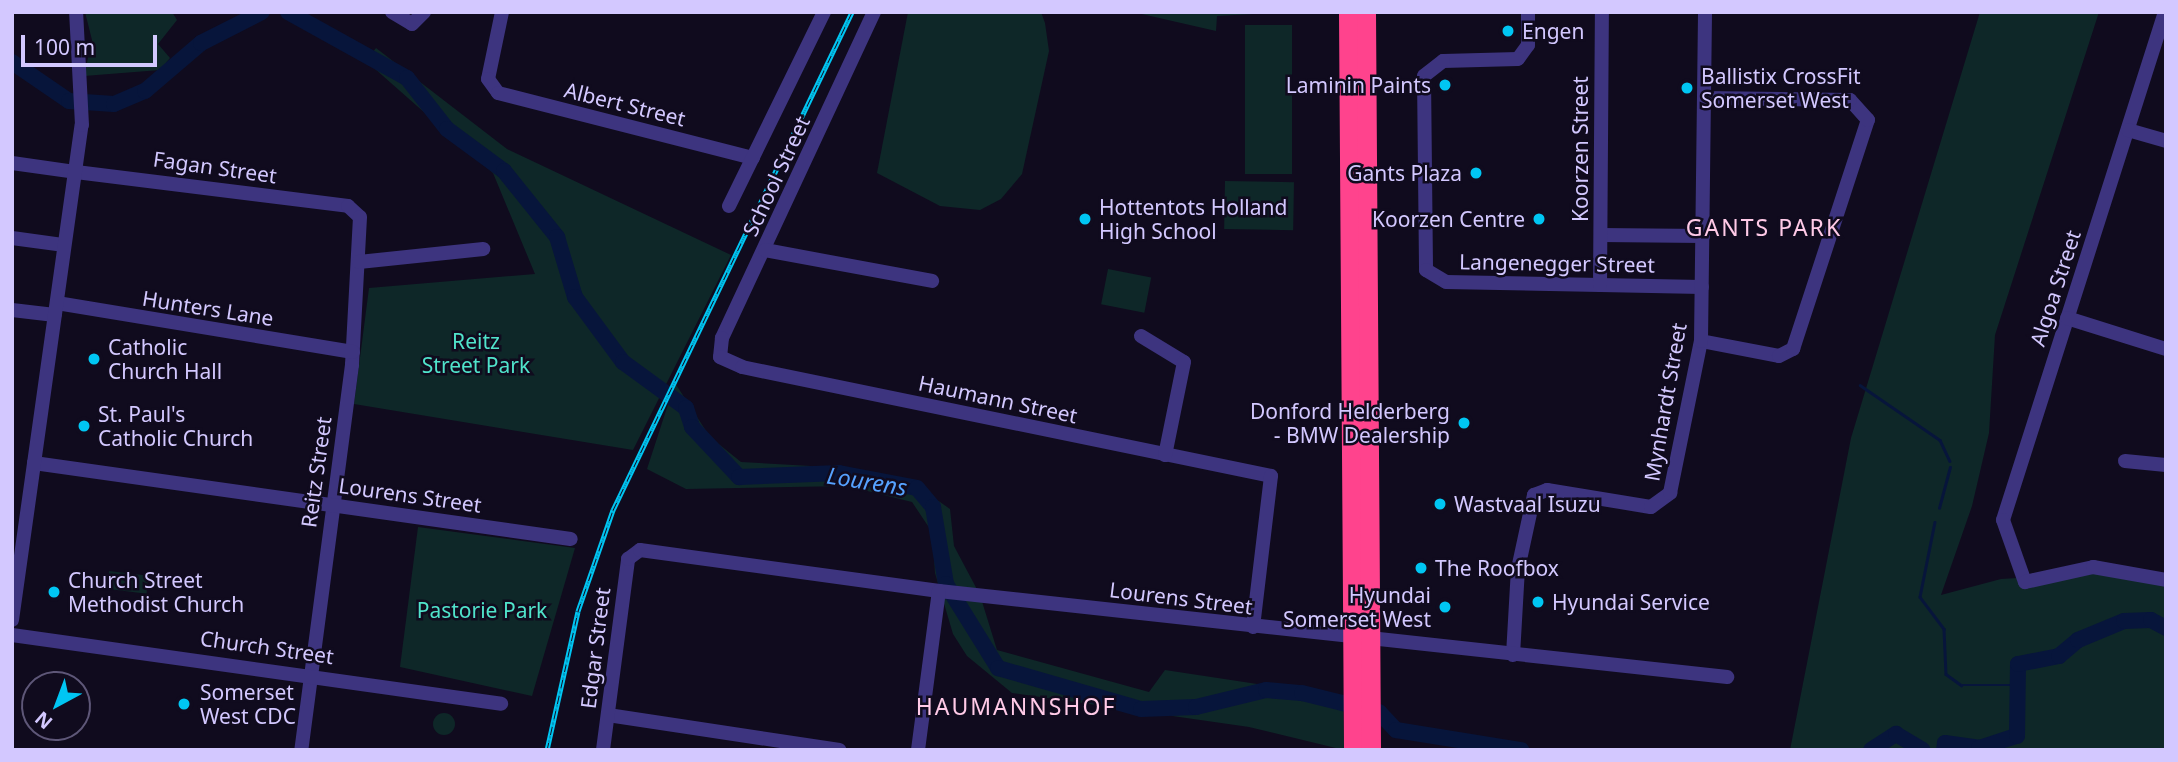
<!DOCTYPE html>
<html>
<head>
<meta charset="utf-8">
<style>
  body { margin:0 }
  #map { position:relative; width:2178px; height:762px; overflow:hidden; background:#100b1e; font-family:"Noto Sans",sans-serif }
  div>[style] { position:absolute }
  [style*='--x'] { left:calc(var(--x)*1px); top:calc(var(--y)*1px); width:calc(var(--w)*1px); rotate:calc(var(--a)*1deg) }
  .green>* { inset:0; background:#0e2728; transform-origin:0 0 }
  .round { border-radius:50% }
  .stream>* { height:2.5px; margin:-1.25px; padding:0 1.25px; transform-origin:1.25px; border-radius:1.25px; background:#07153b }
  .river>* { height:16px; margin:-8px; padding:0 8px; transform-origin:8px; border-radius:8px; background:#07153b }
  .minor>* { height:14px; margin:-7px; padding:0 7px; transform-origin:7px; border-radius:7px; background:#3d347f }
  .highway>* { height:19px; margin:-9.5px; padding:0 9.5px; transform-origin:9.5px; border-radius:9.5px; background:#ff438d }
  .rail>* { height:5px; margin-top:-2.5px; transform-origin:0; background:repeating-linear-gradient(90deg,#100b1e 0 8px,#00c6f3 0 16px); box-sizing:border-box; border-block:2px solid #00c6f3 }
  .dots>* { width:19px; height:19px; translate:-50% -50%; box-sizing:border-box; border:4px solid #100b1e; border-radius:50% }
  span { translate:-50% -50%; white-space:nowrap; text-align:center; line-height:1.15; -webkit-text-stroke:5px #100b1e; paint-order:stroke }
  .poi-label { font-size:21px; color:#d3c8ff }
  .left { translate:0 -50%; text-align:left }
  .right { translate:-100% -50%; text-align:right }
  .street-label { font-size:21px; color:#d3c8ff }
  .park-label { font-size:21px; color:#50e3cb }
  .neighbourhood-label { font-size:23px; color:#ffcae7; letter-spacing:2px }
  .water-label { font-size:23px; color:#56a2ff; font-style:italic }
  .frame { position:absolute; inset:0; border:14px solid #d3c8ff; pointer-events:none }
  .north { position:absolute; left:21px; top:671px; width:70px; height:70px; box-sizing:border-box; background:#100b1e; border:2px solid #5e5778; border-radius:50%; rotate:221deg; font-size:19px; font-weight:700; line-height:28px; text-align:center; color:#d3c8ff }
  .north::after { content:''; display:block; margin:auto; width:24px; height:32px; background:#00c6f3; clip-path:polygon(50% 0,100% 100%,50% 72%,0 100%) }
  .scale { position:absolute; left:21px; top:35px; width:136px; height:32px; box-sizing:border-box; border:4px solid #d3c8ff; border-top:0; padding-left:9px; font-size:21px; line-height:24px; white-space:nowrap; color:#d3c8ff; -webkit-text-stroke:5px #100b1e; paint-order:stroke }
</style>
</head>
<body>
<div id="map">
  <div class="green">
    <i style="clip-path:polygon(85px 12px,172px 12px,177px 20px,158px 44px,170px 58px,160px 70px,84px 76px,92px 40px)"></i>
    <i style="clip-path:polygon(908px 12px,1041px 12px,1045px 23px,1049px 51px,1022px 174px,1001px 199px,980px 210px,940px 206px,877px 173px)"></i>
    <i style="clip-path:polygon(1133px 12px,1289px 12px,1217px 16px,1216px 31px)"></i>
    <i style="clip-path:polygon(1980px 12px,2099px 12px,1995px 335px,1989px 433px,1972px 506px,1941px 595px,2001px 579px,2099px 573px,2166px 586px,2166px 750px,1790px 750px,1851px 438px)"></i>
    <i style="left:1245px;top:25px;width:47px;height:149px"></i>
    <i style="clip-path:polygon(376px 48px,507px 149px,731px 255px,633px 450px,354px 404px,369px 288px,535px 274px,493px 173px,366px 61px)"></i>
    <i style="left:1225px;top:181px;width:69px;height:48px;rotate:1deg"></i>
    <i style="left:1108px;top:269px;width:44px;height:36px;rotate:11deg"></i>
    <i style="clip-path:polygon(675px 383px,710px 437px,741px 462px,847px 468px,913px 483px,950px 509px,954px 546px,980px 595px,997px 650px,1149px 692px,1165px 670px,1343px 697px,1344px 750px,1249px 727px,1012px 693px,967px 656px,953px 634px,935px 573px,932px 532px,912px 502px,847px 486px,686px 489px,647px 469px)"></i>
    <i style="clip-path:polygon(418px 527px,575px 548px,532px 696px,400px 667px)"></i>
    <i style="left:109px;top:571px;width:40px;height:18px;rotate:7deg"></i>
    <i class="round" style="left:433px;top:713px;width:22px;height:22px"></i>
  </div>
  <div class="stream">
    <i style="--x:1860;--y:385;--w:97;--a:34.5"></i>
    <i style="--x:1940;--y:440;--w:23;--a:65"></i>
    <i style="--x:1939;--y:508;--w:42;--a:-75"></i>
    <i style="--x:1935;--y:522;--w:76;--a:101.3"></i>
    <i style="--x:1920;--y:597;--w:40;--a:53"></i>
    <i style="--x:1944;--y:629;--w:45;--a:87.5"></i>
    <i style="--x:1946;--y:674;--w:19;--a:36"></i>
    <i style="--x:1961;--y:685;--w:52;--a:0"></i>
    <i style="--x:1513;--y:748;--w:2;--a:63"></i>
  </div>
  <div class="river">
    <i style="--x:288;--y:12;--w:136;--a:29"></i>
    <i style="--x:407;--y:78;--w:65;--a:51.9"></i>
    <i style="--x:447;--y:129;--w:71;--a:36.4"></i>
    <i style="--x:504;--y:171;--w:85;--a:51.2"></i>
    <i style="--x:557;--y:237;--w:63;--a:73.3"></i>
    <i style="--x:575;--y:297;--w:81;--a:53.6"></i>
    <i style="--x:623;--y:362;--w:78;--a:36.1"></i>
    <i style="--x:686;--y:408;--w:20;--a:72"></i>
    <i style="--x:692;--y:427;--w:69;--a:46.8"></i>
    <i style="--x:739;--y:477;--w:100;--a:-2.3"></i>
    <i style="--x:839;--y:473;--w:79;--a:10.9"></i>
    <i style="--x:917;--y:488;--w:25;--a:50"></i>
    <i style="--x:933;--y:507;--w:78;--a:80.4"></i>
    <i style="--x:946;--y:584;--w:99;--a:58.2"></i>
    <i style="--x:998;--y:668;--w:149;--a:16"></i>
    <i style="--x:1141;--y:709;--w:55;--a:-2.1"></i>
    <i style="--x:1196;--y:707;--w:72;--a:-13.7"></i>
    <i style="--x:1266;--y:690;--w:36;--a:5"></i>
    <i style="--x:1302;--y:693;--w:79;--a:13.9"></i>
    <i style="--x:1379;--y:712;--w:25;--a:47"></i>
    <i style="--x:1396;--y:730;--w:127;--a:9.1"></i>
    <i style="--x:12;--y:62;--w:69;--a:34.4"></i>
    <i style="--x:69;--y:101;--w:45;--a:3.8"></i>
    <i style="--x:114;--y:104;--w:34;--a:-23"></i>
    <i style="--x:145;--y:91;--w:74;--a:-40.6"></i>
    <i style="--x:201;--y:43;--w:68;--a:-26.9"></i>
    <i style="--x:1871;--y:750;--w:30;--a:-33"></i>
    <i style="--x:1896;--y:734;--w:31;--a:31"></i>
    <i style="--x:1944;--y:750;--w:7;--a:-82"></i>
    <i style="--x:1945;--y:743;--w:34;--a:8"></i>
    <i style="--x:1979;--y:748;--w:40;--a:-18"></i>
    <i style="--x:2017;--y:736;--w:72;--a:-89.2"></i>
    <i style="--x:2018;--y:664;--w:42;--a:-11"></i>
    <i style="--x:2059;--y:656;--w:25;--a:-40"></i>
    <i style="--x:2078;--y:640;--w:50;--a:-22.4"></i>
    <i style="--x:2124;--y:621;--w:27;--a:-2"></i>
    <i style="--x:2151;--y:620;--w:17;--a:28"></i>
  </div>
  <div class="minor">
    <i style="--x:392;--y:12;--w:23;--a:31"></i>
    <i style="--x:412;--y:24;--w:17;--a:-45"></i>
    <i style="--x:502;--y:12;--w:68;--a:101.8"></i>
    <i style="--x:488;--y:79;--w:17;--a:54"></i>
    <i style="--x:498;--y:93;--w:263;--a:14.3"></i>
    <i style="--x:874;--y:12;--w:360;--a:115"></i>
    <i style="--x:722;--y:338;--w:19;--a:96"></i>
    <i style="--x:720;--y:357;--w:24;--a:24"></i>
    <i style="--x:742;--y:367;--w:540;--a:11.64"></i>
    <i style="--x:1271;--y:476;--w:152;--a:96.8"></i>
    <i style="--x:1528;--y:12;--w:33;--a:90"></i>
    <i style="--x:1528;--y:45;--w:17;--a:126"></i>
    <i style="--x:1518;--y:59;--w:75;--a:178.5"></i>
    <i style="--x:1443;--y:61;--w:24;--a:142"></i>
    <i style="--x:1424;--y:76;--w:194;--a:89.4"></i>
    <i style="--x:1426;--y:270;--w:23;--a:31"></i>
    <i style="--x:1446;--y:282;--w:256;--a:1.1"></i>
    <i style="--x:2165;--y:12;--w:533;--a:107.69"></i>
    <i style="--x:2003;--y:520;--w:66;--a:70.5"></i>
    <i style="--x:2025;--y:582;--w:70;--a:-12.4"></i>
    <i style="--x:2093;--y:567;--w:74;--a:10.1"></i>
    <i style="--x:2128;--y:130;--w:40;--a:16"></i>
    <i style="--x:12;--y:163;--w:58;--a:8"></i>
    <i style="--x:76;--y:172;--w:274;--a:7.1"></i>
    <i style="--x:348;--y:206;--w:16;--a:43"></i>
    <i style="--x:360;--y:217;--w:148;--a:93.1"></i>
    <i style="--x:352;--y:365;--w:388;--a:97.5"></i>
    <i style="--x:729;--y:206;--w:216;--a:-63.9"></i>
    <i style="--x:1601;--y:235;--w:102;--a:0.6"></i>
    <i style="--x:12;--y:238;--w:51;--a:7.8"></i>
    <i style="--x:765;--y:250;--w:170;--a:10.5"></i>
    <i style="--x:359;--y:262;--w:125;--a:-6"></i>
    <i style="--x:1600;--y:285;--w:273;--a:-89.6"></i>
    <i style="--x:57;--y:303;--w:300;--a:9.4"></i>
    <i style="--x:12;--y:310;--w:43;--a:6.6"></i>
    <i style="--x:2067;--y:318;--w:104;--a:17.4"></i>
    <i style="--x:1141;--y:336;--w:50;--a:31.2"></i>
    <i style="--x:1184;--y:362;--w:95;--a:101.5"></i>
    <i style="--x:1701;--y:341;--w:79;--a:10.9"></i>
    <i style="--x:1779;--y:356;--w:16;--a:-27"></i>
    <i style="--x:1793;--y:349;--w:241;--a:-71.9"></i>
    <i style="--x:1868;--y:120;--w:27;--a:-132"></i>
    <i style="--x:1850;--y:100;--w:146;--a:-179.2"></i>
    <i style="--x:2125;--y:461;--w:41;--a:5.6"></i>
    <i style="--x:34;--y:463;--w:542;--a:8.06"></i>
    <i style="--x:12;--y:620;--w:500;--a:-82"></i>
    <i style="--x:82;--y:125;--w:113;--a:-93"></i>
    <i style="--x:12;--y:635;--w:494;--a:8"></i>
    <i style="--x:1513;--y:655;--w:86;--a:-86.7"></i>
    <i style="--x:1518;--y:569;--w:76;--a:-77.8"></i>
    <i style="--x:1534;--y:495;--w:14;--a:-21"></i>
    <i style="--x:1547;--y:490;--w:105;--a:9.3"></i>
    <i style="--x:1651;--y:507;--w:24;--a:-36"></i>
    <i style="--x:1670;--y:493;--w:155;--a:-78.5"></i>
    <i style="--x:1701;--y:341;--w:329;--a:-89.3"></i>
    <i style="--x:608;--y:715;--w:234;--a:8.6"></i>
    <i style="--x:603;--y:750;--w:193;--a:-82.5"></i>
    <i style="--x:628;--y:559;--w:15;--a:-37"></i>
    <i style="--x:640;--y:550;--w:302;--a:7.8"></i>
    <i style="--x:939;--y:591;--w:793;--a:6.23"></i>
    <i style="--x:918;--y:750;--w:160;--a:-82.5"></i>
  </div>
  <div class="highway">
    <i style="--x:1348;--y:12;--w:738;--a:89.61"></i>
    <i style="--x:1366;--y:12;--w:738;--a:89.61"></i>
  </div>
  <div class="rail">
    <i style="--x:547;--y:750;--w:142;--a:-77.4"></i>
    <i style="--x:578;--y:611;--w:107;--a:-70.9"></i>
    <i style="--x:613;--y:510;--w:552;--a:-64.36"></i>
  </div>
  <div class="dots">
    <i style="left:1508px;top:31px;background:#00c6f3"></i>
    <i style="left:1445px;top:85px;background:#00c6f3"></i>
    <i style="left:1687px;top:88px;background:#00c6f3"></i>
    <i style="left:1476px;top:173px;background:#00c6f3"></i>
    <i style="left:1085px;top:219px;background:#00c6f3"></i>
    <i style="left:1539px;top:219px;background:#00c6f3"></i>
    <i style="left:94px;top:359px;background:#00c6f3"></i>
    <i style="left:1464px;top:423px;background:#00c6f3"></i>
    <i style="left:84px;top:426px;background:#00c6f3"></i>
    <i style="left:1440px;top:504px;background:#00c6f3"></i>
    <i style="left:1421px;top:568px;background:#00c6f3"></i>
    <i style="left:54px;top:592px;background:#00c6f3"></i>
    <i style="left:1538px;top:602px;background:#00c6f3"></i>
    <i style="left:1445px;top:607px;background:#00c6f3"></i>
    <i style="left:184px;top:704px;background:#00c6f3"></i>
  </div>
  <div class="poi-label">
    <span class="left" style="left:1522px;top:31px">Engen</span>
    <span class="left" style="left:1701px;top:88px">Ballistix CrossFit<br>Somerset West</span>
    <span class="right" style="left:1431px;top:85px">Laminin Paints</span>
    <span class="right" style="left:1462px;top:173px">Gants Plaza</span>
    <span class="left" style="left:1099px;top:219px">Hottentots Holland<br>High School</span>
    <span class="right" style="left:1525px;top:219px">Koorzen Centre</span>
    <span class="left" style="left:108px;top:359px">Catholic<br>Church Hall</span>
    <span class="right" style="left:1450px;top:423px">Donford Helderberg<br>- BMW Dealership</span>
    <span class="left" style="left:98px;top:426px">St. Paul's<br>Catholic Church</span>
    <span class="left" style="left:1454px;top:504px">Wastvaal Isuzu</span>
    <span class="left" style="left:1435px;top:568px">The Roofbox</span>
    <span class="left" style="left:68px;top:592px">Church Street<br>Methodist Church</span>
    <span class="right" style="left:1431px;top:607px">Hyundai<br>Somerset West</span>
    <span class="left" style="left:1552px;top:602px">Hyundai Service</span>
    <span class="left" style="left:200px;top:704px">Somerset<br>West CDC</span>
  </div>
  <div class="street-label">
    <span style="left:625px;top:104px;rotate:14deg">Albert Street</span>
    <span style="left:1580px;top:149px;rotate:-90deg">Koorzen Street</span>
    <span style="left:215px;top:167px;rotate:8deg">Fagan Street</span>
    <span style="left:776px;top:176px;rotate:-65deg">School Street</span>
    <span style="left:1557px;top:263px;rotate:1deg">Langenegger Street</span>
    <span style="left:2055px;top:288px;rotate:-72deg">Algoa Street</span>
    <span style="left:208px;top:308px;rotate:9deg">Hunters Lane</span>
    <span style="left:998px;top:399px;rotate:12deg">Haumann Street</span>
    <span style="left:1665px;top:402px;rotate:-80deg">Mynhardt Street</span>
    <span style="left:316px;top:472px;rotate:-82deg">Reitz Street</span>
    <span style="left:410px;top:495px;rotate:8deg">Lourens Street</span>
    <span style="left:1181px;top:598px;rotate:7deg">Lourens Street</span>
    <span style="left:267px;top:647px;rotate:8deg">Church Street</span>
    <span style="left:595px;top:648px;rotate:-83deg">Edgar Street</span>
  </div>
  <div class="park-label">
    <span style="left:476px;top:353px">Reitz<br>Street Park</span>
    <span style="left:482px;top:610px">Pastorie Park</span>
  </div>
  <div class="neighbourhood-label">
    <span style="left:1764px;top:227px">GANTS PARK</span>
    <span style="left:1016px;top:706px">HAUMANNSHOF</span>
  </div>
  <div class="water-label">
    <span style="left:867px;top:481px;rotate:9deg">Lourens</span>
  </div>
  <div class="frame"></div>
  <div class="north">N</div>
  <div class="scale">100 m</div>
</div>
</body>
</html>
